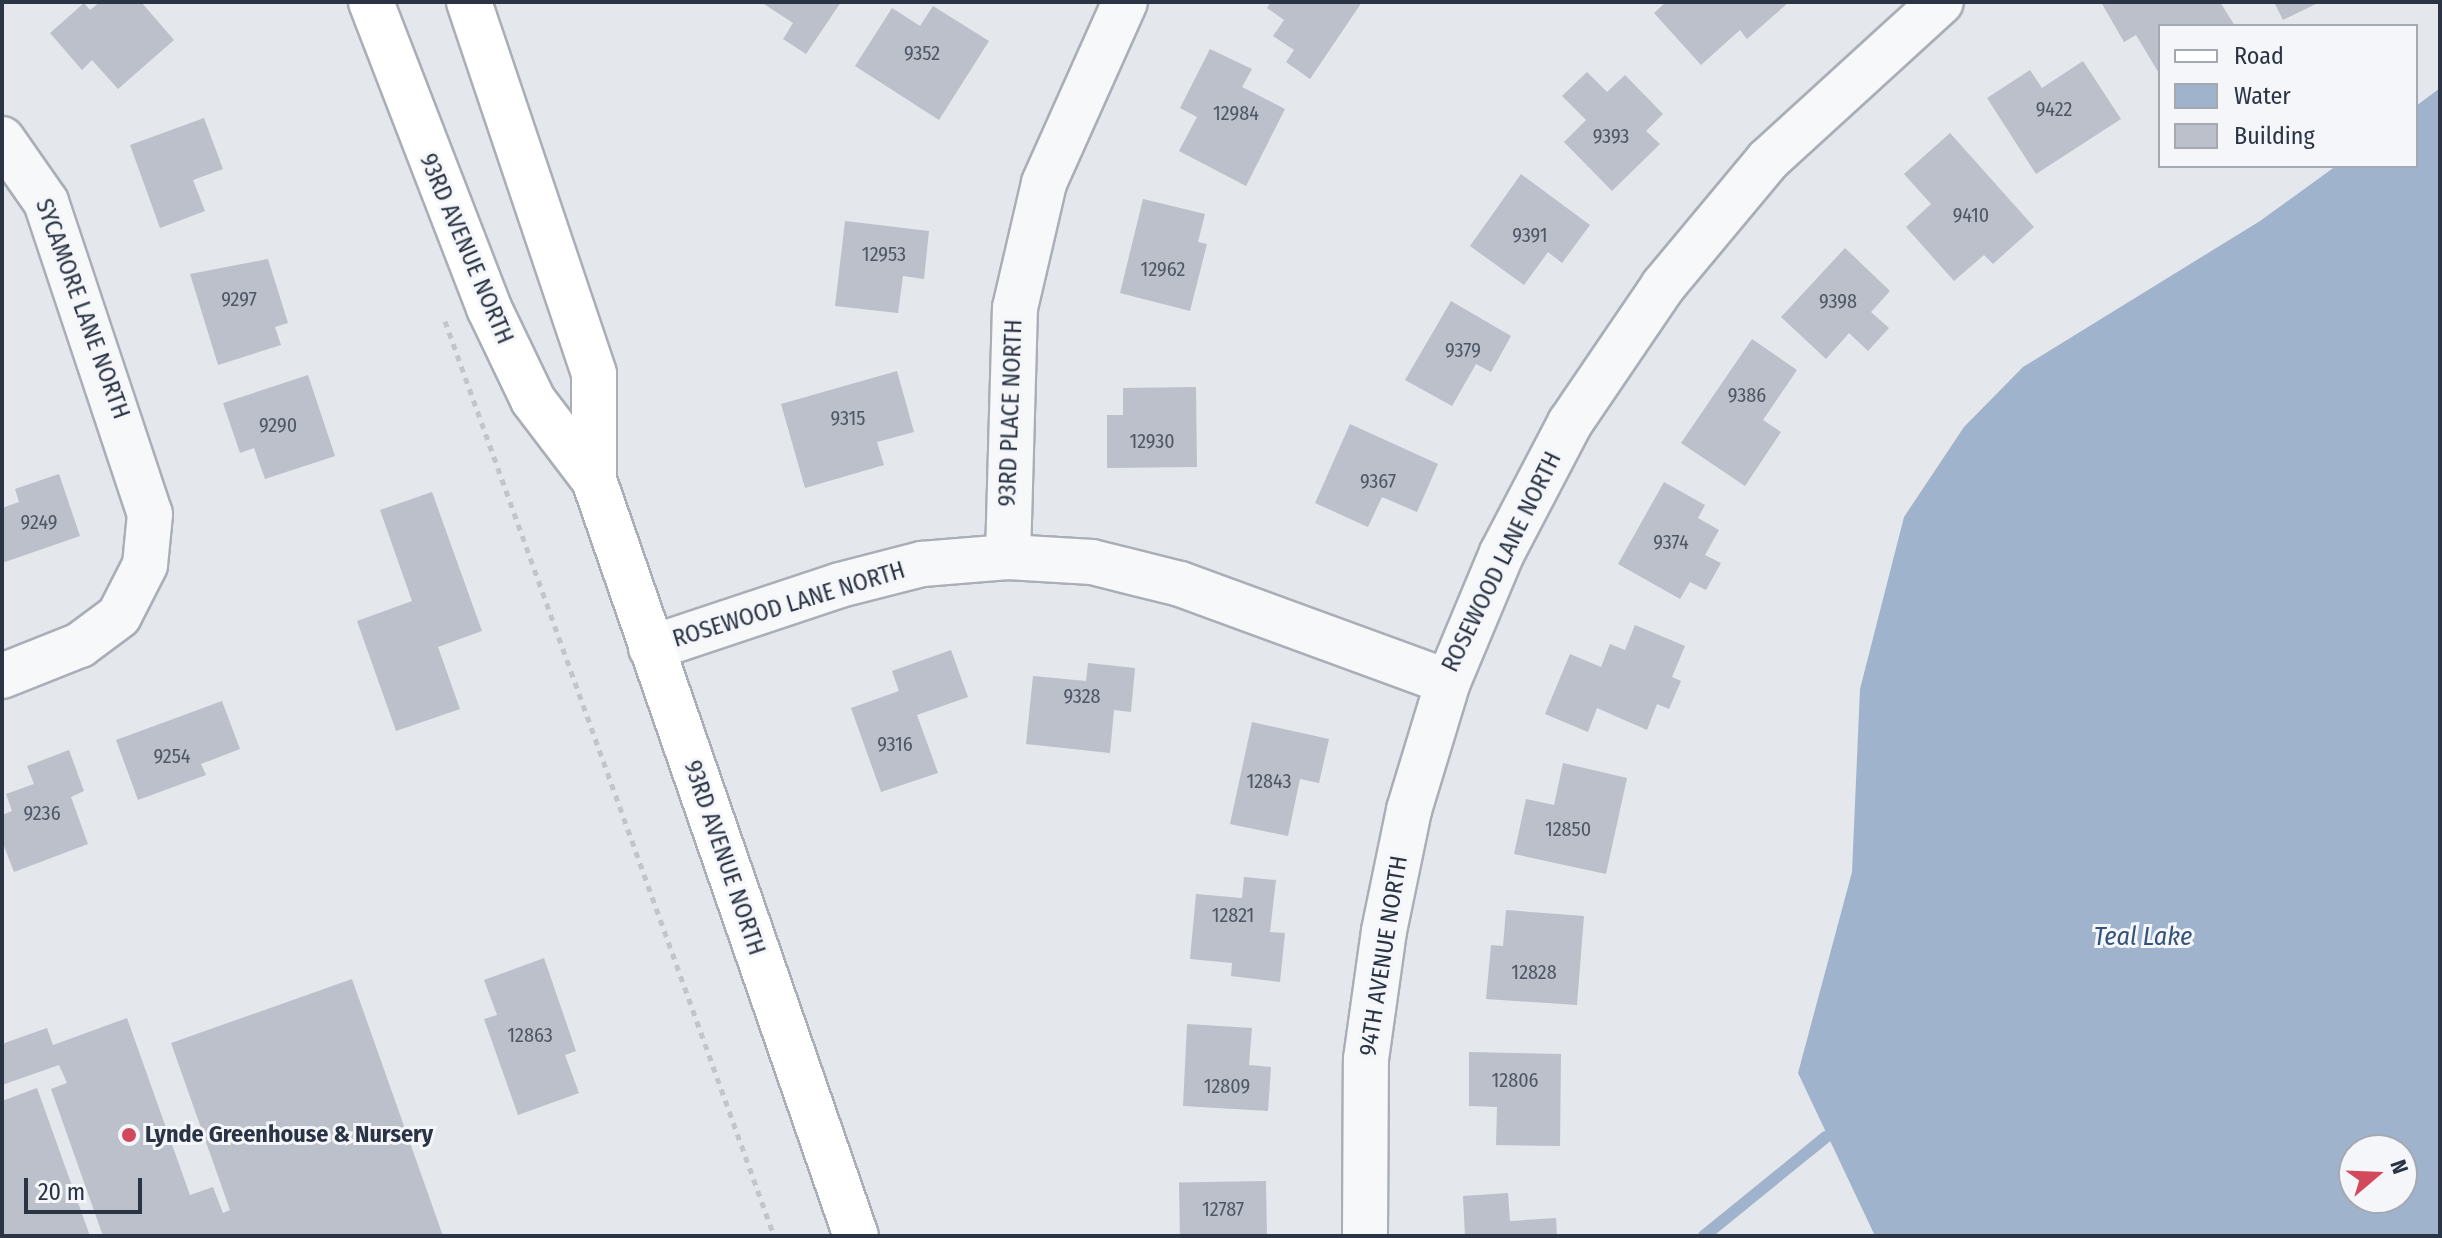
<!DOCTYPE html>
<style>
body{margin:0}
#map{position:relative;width:2442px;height:1238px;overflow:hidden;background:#e4e7ec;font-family:"Fira Sans Condensed",sans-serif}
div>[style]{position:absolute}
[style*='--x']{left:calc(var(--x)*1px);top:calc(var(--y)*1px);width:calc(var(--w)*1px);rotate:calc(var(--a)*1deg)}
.water>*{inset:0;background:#9fb4cc}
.stream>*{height:12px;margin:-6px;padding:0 6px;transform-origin:6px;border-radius:6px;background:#9fb4cc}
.building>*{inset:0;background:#bbc0ca;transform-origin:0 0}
.path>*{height:5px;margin-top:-2.5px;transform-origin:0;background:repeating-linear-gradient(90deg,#c2c5cb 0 6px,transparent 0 12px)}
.roads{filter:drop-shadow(2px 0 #a9aeb7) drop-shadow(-2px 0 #a9aeb7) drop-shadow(0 2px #a9aeb7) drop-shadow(0 -2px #a9aeb7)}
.street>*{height:44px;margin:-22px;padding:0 22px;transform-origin:22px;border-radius:22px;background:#f7f8fa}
.secondary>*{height:44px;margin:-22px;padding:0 22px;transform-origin:22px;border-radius:22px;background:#fff}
.dots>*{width:22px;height:22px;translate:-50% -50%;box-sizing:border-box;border:4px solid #f4f6f9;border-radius:50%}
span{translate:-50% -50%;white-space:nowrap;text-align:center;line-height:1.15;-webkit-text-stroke:6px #f4f6f9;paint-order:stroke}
.number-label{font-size:20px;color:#4f5766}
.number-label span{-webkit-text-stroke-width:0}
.street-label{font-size:24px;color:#2b3445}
.poi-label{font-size:24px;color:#2b3445;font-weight:700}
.left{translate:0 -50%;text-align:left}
.water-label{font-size:26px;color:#34527a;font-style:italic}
.frame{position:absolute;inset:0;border:4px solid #2b3445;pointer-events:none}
.legend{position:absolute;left:2158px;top:24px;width:260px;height:144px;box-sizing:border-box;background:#f4f6f9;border:2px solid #a4a8b1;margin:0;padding:10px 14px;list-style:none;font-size:24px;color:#2b3445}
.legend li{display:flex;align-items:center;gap:16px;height:40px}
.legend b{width:40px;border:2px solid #a4a8b1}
.north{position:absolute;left:2338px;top:1134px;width:80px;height:80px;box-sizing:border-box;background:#f4f6f9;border:2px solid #a4a8b1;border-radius:50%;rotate:71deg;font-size:22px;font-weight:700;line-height:32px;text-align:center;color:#2b3445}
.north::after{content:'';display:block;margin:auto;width:28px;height:36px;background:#d1495b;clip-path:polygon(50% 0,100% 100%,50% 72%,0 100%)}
.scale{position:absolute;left:24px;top:1178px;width:118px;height:36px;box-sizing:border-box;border:4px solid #2b3445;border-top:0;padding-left:10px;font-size:24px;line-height:28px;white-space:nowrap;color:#2b3445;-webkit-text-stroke:6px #f4f6f9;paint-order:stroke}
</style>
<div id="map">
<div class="water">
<i style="clip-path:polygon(evenodd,2440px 88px,2440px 1236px,1875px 1236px,1798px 1073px,1852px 872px,1860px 689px,1904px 517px,1964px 427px,2023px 367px,2260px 221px,2336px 166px,2416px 166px,2416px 106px,2440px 88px,2354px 1150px,2402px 1150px,2402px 1198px,2354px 1198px,2354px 1150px)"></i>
</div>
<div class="stream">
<i style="--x:1704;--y:1236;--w:157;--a:-39.1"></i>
</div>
<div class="building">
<i style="clip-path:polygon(100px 2px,141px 2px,174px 40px,118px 89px,92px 60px,82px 70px,50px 33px,84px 3px,90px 10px)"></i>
<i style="clip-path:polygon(761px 2px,841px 2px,806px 54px,783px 39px,793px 23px)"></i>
<i style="clip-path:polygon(1271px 2px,1362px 2px,1310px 79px,1286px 62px,1294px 50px,1273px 36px,1284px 20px,1267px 8px)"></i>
<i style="clip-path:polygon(1666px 2px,1789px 2px,1747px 39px,1740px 30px,1701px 65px,1654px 13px)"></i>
<i style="clip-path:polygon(2101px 2px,2220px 2px,2235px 26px,2160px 26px,2160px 75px,2136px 35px,2124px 42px)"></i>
<i style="clip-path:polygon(2274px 2px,2320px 2px,2283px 20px)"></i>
<i style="clip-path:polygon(933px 6px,989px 41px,939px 120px,855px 66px,892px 8px,920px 26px)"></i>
<i style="clip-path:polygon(1210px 49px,1252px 69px,1242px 87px,1285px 109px,1246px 186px,1179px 151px,1197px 117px,1180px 108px)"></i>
<i style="clip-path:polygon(2083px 61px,2121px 119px,2036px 174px,1987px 98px,2030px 70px,2042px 88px)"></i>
<i style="clip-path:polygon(1587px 72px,1607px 92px,1625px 75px,1663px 114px,1646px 131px,1660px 144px,1612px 191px,1564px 142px,1586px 120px,1562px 96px)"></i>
<i style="clip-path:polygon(204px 118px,223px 169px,193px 180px,205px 211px,160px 228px,130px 145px)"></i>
<i style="clip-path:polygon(1950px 133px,2034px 227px,1993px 264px,1984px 255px,1954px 281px,1906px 227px,1931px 204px,1904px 174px)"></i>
<i style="clip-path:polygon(1521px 174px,1590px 225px,1562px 263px,1548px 252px,1524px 285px,1470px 246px)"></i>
<i style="clip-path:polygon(1143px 199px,1205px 214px,1198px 242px,1207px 244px,1190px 311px,1120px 293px)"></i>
<i style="clip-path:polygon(845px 221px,929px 231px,924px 279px,903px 276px,898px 313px,835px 306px)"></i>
<i style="clip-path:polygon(1845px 248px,1890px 291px,1871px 312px,1889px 328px,1868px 351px,1849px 333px,1826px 359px,1781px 317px)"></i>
<i style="clip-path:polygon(268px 259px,288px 323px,275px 327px,281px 345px,218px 365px,190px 274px)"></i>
<i style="clip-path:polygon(1451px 301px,1511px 336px,1491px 372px,1476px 364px,1452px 406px,1405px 380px)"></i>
<i style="clip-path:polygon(1752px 339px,1797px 370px,1763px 420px,1781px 432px,1745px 486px,1681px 443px)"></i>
<i style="clip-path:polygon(897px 371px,914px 432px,877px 442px,884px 465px,805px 488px,781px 404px)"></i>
<i style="clip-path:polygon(308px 375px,335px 456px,265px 479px,254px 448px,240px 453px,223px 403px)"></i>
<i style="clip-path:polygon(1196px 387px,1197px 467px,1107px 468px,1107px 415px,1123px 415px,1123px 388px)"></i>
<i style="clip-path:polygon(1350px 424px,1438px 464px,1417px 512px,1382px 497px,1368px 527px,1315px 503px)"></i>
<i style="clip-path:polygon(59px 474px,80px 536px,2px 563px,2px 508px,19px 502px,15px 489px)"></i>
<i style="clip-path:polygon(1664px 482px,1705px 505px,1698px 518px,1719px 530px,1705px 555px,1721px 563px,1706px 590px,1690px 582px,1680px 599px,1618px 564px)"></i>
<i style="clip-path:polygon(432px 492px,482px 631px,438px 647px,460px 709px,396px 731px,357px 621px,412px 601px,380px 510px)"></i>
<i style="clip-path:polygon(1635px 625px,1685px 646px,1672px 677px,1681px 681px,1669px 709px,1657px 704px,1647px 730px,1597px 708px,1588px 732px,1545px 714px,1570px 654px,1601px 667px,1610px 644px,1625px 650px)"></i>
<i style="clip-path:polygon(951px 650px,968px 697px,917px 715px,938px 773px,881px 792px,851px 708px,899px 691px,892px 671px)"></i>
<i style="clip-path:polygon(1088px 663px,1135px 668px,1131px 712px,1114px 710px,1110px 753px,1026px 744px,1033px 676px,1086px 681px)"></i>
<i style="clip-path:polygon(222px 701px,240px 749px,201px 764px,206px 775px,138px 800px,116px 740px)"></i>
<i style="clip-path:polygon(1252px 722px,1329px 739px,1319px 783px,1300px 779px,1288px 836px,1230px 824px)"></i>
<i style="clip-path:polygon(69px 750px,84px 791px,71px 797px,88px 844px,14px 872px,2px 841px,2px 815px,12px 811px,6px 794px,34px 784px,27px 766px)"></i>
<i style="clip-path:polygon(1563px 763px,1627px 778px,1606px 874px,1514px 854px,1526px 799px,1554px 805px)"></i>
<i style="clip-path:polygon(1244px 877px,1276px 880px,1270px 932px,1285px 933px,1280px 982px,1231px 976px,1232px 963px,1190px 959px,1196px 894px,1242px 898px)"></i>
<i style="clip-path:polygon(1506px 910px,1584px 916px,1577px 1005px,1486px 999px,1491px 945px,1503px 946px)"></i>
<i style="clip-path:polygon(544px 958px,576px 1051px,565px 1055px,579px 1093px,518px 1115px,484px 1019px,497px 1015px,484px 980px)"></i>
<i style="clip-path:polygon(352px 979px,443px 1236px,103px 1236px,51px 1089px,67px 1083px,59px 1065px,2px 1085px,2px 1044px,47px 1028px,53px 1045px,127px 1018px,190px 1195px,213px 1187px,223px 1213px,230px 1210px,171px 1043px)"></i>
<i style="clip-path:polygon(1187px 1024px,1252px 1028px,1249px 1065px,1271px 1067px,1268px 1111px,1183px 1106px)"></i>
<i style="clip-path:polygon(1469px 1052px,1561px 1054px,1560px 1146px,1496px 1145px,1497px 1107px,1469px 1106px)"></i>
<i style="clip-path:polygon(37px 1088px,90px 1236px,2px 1236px,2px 1101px)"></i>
<i style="left:1266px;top:1181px;width:55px;height:87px;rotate:89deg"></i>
<i style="clip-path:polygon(1508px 1193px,1510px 1221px,1556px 1218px,1557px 1236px,1465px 1236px,1463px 1196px)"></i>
</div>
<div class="path">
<i style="--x:445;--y:321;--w:972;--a:70.22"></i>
</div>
<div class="roads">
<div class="street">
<i style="--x:2;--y:139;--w:77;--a:55.1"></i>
<i style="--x:46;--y:202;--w:329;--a:71.6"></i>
<i style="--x:150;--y:514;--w:51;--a:95.6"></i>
<i style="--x:145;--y:565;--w:57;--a:117"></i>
<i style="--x:119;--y:616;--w:49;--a:143.4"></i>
<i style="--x:80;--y:645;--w:84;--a:158.3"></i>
<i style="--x:1008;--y:557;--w:249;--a:-88.4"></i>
<i style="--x:1015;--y:308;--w:128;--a:-76.9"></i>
<i style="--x:1044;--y:183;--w:198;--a:-65.9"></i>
<i style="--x:651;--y:648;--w:199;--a:-18.4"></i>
<i style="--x:840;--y:585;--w:85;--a:-14.4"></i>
<i style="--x:922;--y:564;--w:86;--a:-4.7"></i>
<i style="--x:1008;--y:557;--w:84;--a:3.4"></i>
<i style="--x:1092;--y:562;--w:91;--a:14"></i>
<i style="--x:1180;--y:584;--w:285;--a:20.1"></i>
<i style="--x:1365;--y:1236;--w:177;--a:-89.7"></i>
<i style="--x:1366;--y:1059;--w:129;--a:-82"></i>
<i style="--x:1384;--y:931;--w:124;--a:-78.3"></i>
<i style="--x:1409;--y:810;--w:134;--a:-73.1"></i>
<i style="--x:1448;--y:682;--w:140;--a:-67.3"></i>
<i style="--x:1502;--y:553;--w:147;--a:-62.4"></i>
<i style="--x:1570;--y:423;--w:166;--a:-55.8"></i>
<i style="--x:1663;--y:286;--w:164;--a:-50.2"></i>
<i style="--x:1768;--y:160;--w:234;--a:-42.4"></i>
</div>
<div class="secondary">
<i style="--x:371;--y:2;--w:328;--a:68.9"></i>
<i style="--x:489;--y:308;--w:102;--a:64.4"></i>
<i style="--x:533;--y:400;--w:101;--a:52.7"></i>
<i style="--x:594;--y:480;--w:800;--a:70.89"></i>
<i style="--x:469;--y:2;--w:392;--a:71.4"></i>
<i style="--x:594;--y:374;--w:106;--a:90"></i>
</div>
</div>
<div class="dots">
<i style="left:129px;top:1135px;background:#d1495b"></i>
</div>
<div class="number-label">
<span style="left:922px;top:53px">9352</span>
<span style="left:2054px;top:109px">9422</span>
<span style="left:1236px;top:113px">12984</span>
<span style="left:1611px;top:136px">9393</span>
<span style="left:1971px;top:215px">9410</span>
<span style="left:1530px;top:235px">9391</span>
<span style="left:884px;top:254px">12953</span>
<span style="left:1163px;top:269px">12962</span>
<span style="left:239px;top:299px">9297</span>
<span style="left:1838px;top:301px">9398</span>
<span style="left:1463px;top:350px">9379</span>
<span style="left:1747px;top:395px">9386</span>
<span style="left:848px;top:418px">9315</span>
<span style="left:278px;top:425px">9290</span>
<span style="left:1152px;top:441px">12930</span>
<span style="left:1378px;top:481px">9367</span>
<span style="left:39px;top:522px">9249</span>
<span style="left:1671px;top:542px">9374</span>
<span style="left:1082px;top:696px">9328</span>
<span style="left:895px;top:744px">9316</span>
<span style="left:172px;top:756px">9254</span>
<span style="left:1269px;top:781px">12843</span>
<span style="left:42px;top:813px">9236</span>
<span style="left:1568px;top:829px">12850</span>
<span style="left:1233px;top:915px">12821</span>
<span style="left:1534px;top:972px">12828</span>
<span style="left:530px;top:1035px">12863</span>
<span style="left:1515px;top:1080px">12806</span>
<span style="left:1227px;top:1086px">12809</span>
<span style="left:1223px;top:1209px">12787</span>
</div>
<div class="street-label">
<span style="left:466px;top:249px;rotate:67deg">93RD AVENUE NORTH</span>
<span style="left:82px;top:309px;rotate:70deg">SYCAMORE LANE NORTH</span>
<span style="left:1011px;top:413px;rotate:-88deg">93RD PLACE NORTH</span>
<span style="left:1502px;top:562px;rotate:-64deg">ROSEWOOD LANE NORTH</span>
<span style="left:789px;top:605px;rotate:-17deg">ROSEWOOD LANE NORTH</span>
<span style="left:724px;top:858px;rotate:71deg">93RD AVENUE NORTH</span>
<span style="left:1384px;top:956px;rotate:-81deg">94TH AVENUE NORTH</span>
</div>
<div class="poi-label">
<span class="left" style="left:145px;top:1135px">Lynde Greenhouse &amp; Nursery</span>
</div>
<div class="water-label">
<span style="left:2143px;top:937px">Teal Lake</span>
</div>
<div class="frame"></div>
<ul class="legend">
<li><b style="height:10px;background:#fff"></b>Road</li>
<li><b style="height:22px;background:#9fb4cc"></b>Water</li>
<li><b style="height:22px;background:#bbc0ca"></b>Building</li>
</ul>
<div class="north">N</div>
<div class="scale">20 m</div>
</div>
